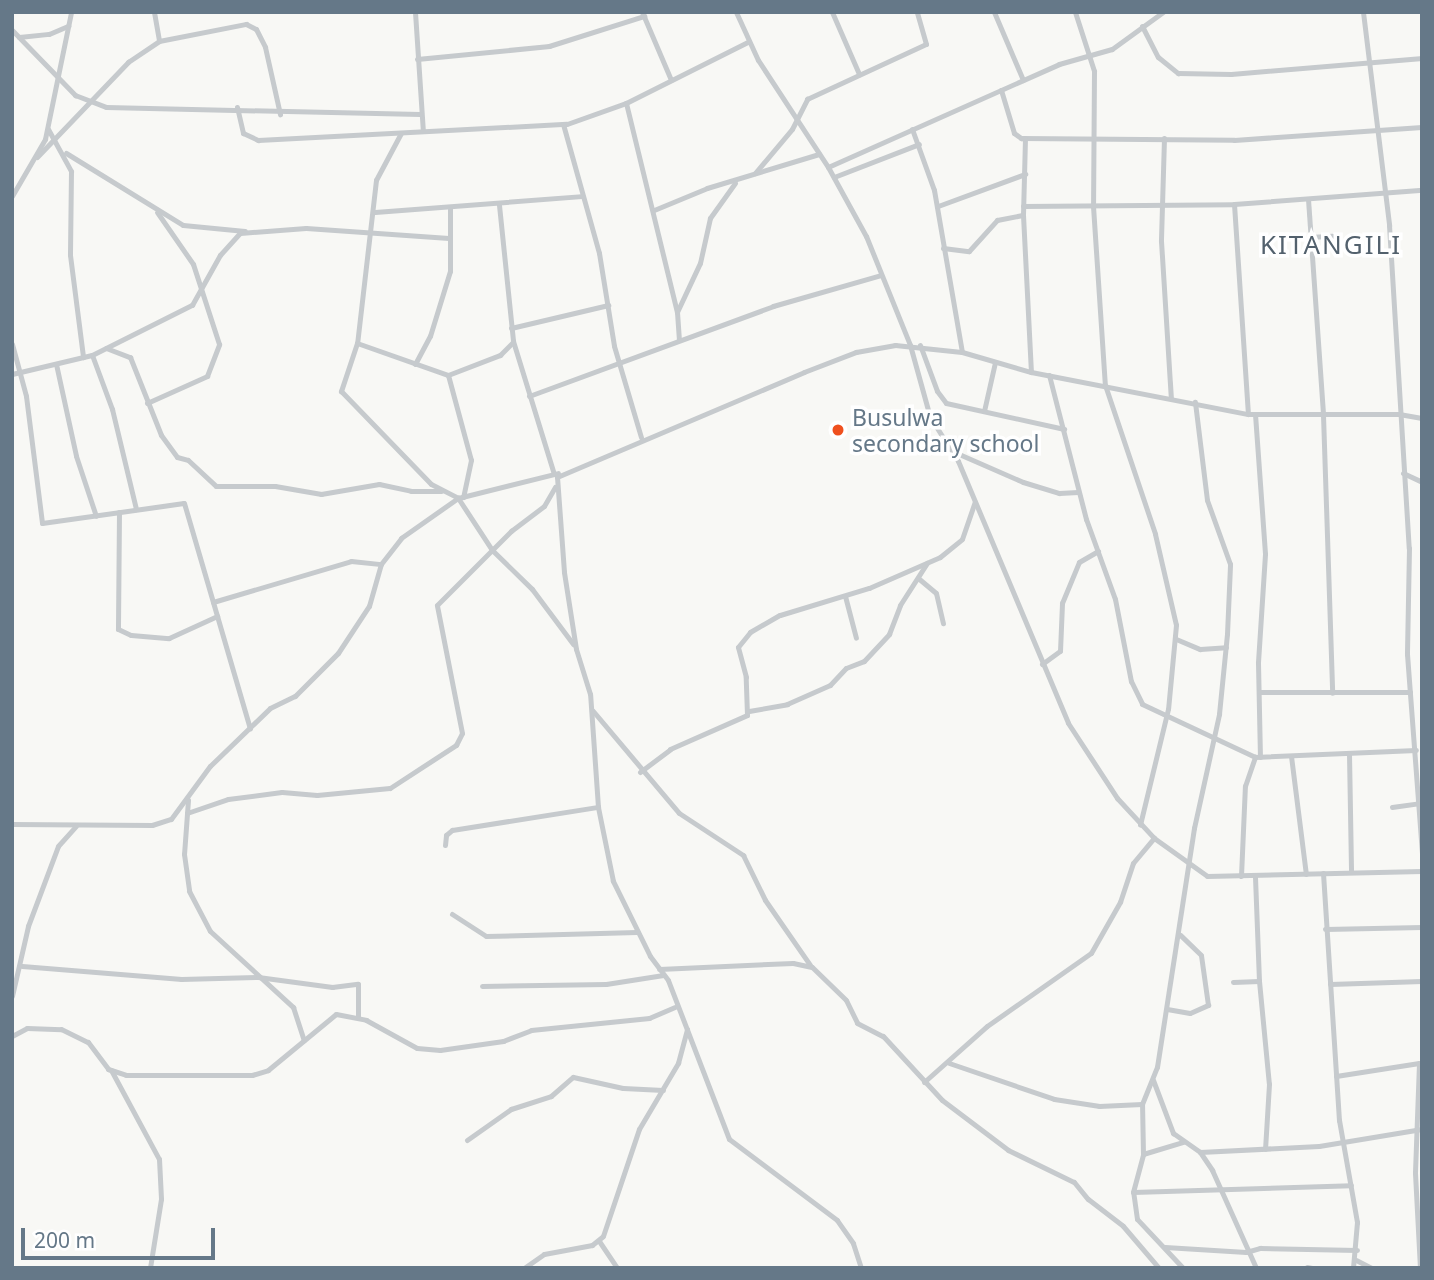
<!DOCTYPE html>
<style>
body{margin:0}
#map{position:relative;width:1434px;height:1280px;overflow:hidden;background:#f8f8f5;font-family:"Noto Sans",sans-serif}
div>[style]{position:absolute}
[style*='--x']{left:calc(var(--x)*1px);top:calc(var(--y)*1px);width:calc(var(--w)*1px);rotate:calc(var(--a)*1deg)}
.minor>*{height:5px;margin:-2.5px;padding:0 2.5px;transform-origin:2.5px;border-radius:2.5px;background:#c6cacd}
.dots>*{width:19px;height:19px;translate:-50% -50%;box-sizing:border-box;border:4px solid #fff;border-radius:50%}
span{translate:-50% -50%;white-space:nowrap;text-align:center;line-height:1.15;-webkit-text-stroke:7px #fff;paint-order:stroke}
.poi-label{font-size:23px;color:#657888}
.left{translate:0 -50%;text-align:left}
.quarter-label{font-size:26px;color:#53616d;letter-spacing:2px}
.frame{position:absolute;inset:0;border:14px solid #657888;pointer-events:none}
.scale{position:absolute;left:21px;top:1228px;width:194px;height:32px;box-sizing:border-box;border:4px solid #657888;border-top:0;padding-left:9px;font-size:21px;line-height:24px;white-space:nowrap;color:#657888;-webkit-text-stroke:5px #fff;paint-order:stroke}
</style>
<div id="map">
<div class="minor">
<i style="--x:154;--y:12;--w:29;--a:80"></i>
<i style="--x:415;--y:12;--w:119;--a:86.2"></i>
<i style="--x:642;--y:12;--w:74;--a:66.9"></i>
<i style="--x:736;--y:12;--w:53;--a:65.4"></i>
<i style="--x:758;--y:60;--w:128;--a:56.8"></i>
<i style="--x:828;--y:167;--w:79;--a:61.2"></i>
<i style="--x:866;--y:236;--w:118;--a:68"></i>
<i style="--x:910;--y:345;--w:75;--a:74.5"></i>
<i style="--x:930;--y:417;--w:52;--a:57.5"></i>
<i style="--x:958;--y:461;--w:284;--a:67.2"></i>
<i style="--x:1068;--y:723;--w:90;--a:56.8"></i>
<i style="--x:1117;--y:798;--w:54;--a:47.2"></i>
<i style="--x:1154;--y:838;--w:65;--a:35.6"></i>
<i style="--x:1207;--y:876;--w:215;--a:-1.3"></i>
<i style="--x:832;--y:12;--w:68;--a:66.5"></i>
<i style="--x:994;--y:12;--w:74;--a:66.9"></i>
<i style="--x:1075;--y:12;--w:62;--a:72.1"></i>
<i style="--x:1094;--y:71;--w:135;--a:90.4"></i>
<i style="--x:1093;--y:206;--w:179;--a:86.2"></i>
<i style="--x:1105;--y:385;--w:157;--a:71.4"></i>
<i style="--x:1155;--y:534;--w:93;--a:77"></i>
<i style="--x:1176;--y:625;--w:84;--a:95.4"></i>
<i style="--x:1168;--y:709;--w:119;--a:103.6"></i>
<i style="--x:1363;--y:12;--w:215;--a:83"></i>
<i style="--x:1389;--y:225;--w:324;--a:86.5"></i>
<i style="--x:1409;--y:548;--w:106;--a:91.1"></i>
<i style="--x:1407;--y:654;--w:201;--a:85.7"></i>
<i style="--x:1142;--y:26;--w:35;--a:63"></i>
<i style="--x:1158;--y:57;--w:26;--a:39"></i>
<i style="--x:1178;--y:73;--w:53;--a:1.1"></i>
<i style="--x:1231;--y:74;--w:192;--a:-4.8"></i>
<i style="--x:12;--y:30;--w:91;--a:45.9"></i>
<i style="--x:75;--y:95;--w:33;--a:21"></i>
<i style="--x:106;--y:107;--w:314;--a:1.3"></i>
<i style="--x:19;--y:37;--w:30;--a:-6"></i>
<i style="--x:49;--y:34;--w:21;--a:-23"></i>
<i style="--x:417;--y:59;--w:133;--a:-5.6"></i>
<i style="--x:549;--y:46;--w:100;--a:-17.5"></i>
<i style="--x:1001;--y:90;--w:45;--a:73.2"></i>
<i style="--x:1014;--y:133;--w:9;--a:36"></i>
<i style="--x:1021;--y:138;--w:213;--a:0.5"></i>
<i style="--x:1234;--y:140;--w:188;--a:-4"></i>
<i style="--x:626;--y:103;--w:215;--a:76.3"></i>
<i style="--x:677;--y:312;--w:28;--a:86"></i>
<i style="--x:237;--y:107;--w:27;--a:77"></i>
<i style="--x:243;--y:133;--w:17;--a:25"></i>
<i style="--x:258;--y:140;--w:309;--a:-3"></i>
<i style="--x:567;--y:124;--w:63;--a:-19.6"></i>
<i style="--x:626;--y:103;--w:136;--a:-26.6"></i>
<i style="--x:563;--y:124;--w:134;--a:74.4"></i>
<i style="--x:599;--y:253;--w:94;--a:80.8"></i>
<i style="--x:614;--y:346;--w:95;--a:73.5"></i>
<i style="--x:48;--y:129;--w:48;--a:61.3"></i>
<i style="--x:71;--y:171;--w:84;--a:90.7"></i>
<i style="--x:70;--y:255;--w:103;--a:82.7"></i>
<i style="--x:912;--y:129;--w:65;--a:70.2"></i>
<i style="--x:934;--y:190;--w:164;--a:80.2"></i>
<i style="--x:401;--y:133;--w:53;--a:118"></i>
<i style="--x:376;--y:180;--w:164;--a:96.6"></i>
<i style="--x:357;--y:343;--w:51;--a:108.4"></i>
<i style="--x:341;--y:391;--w:129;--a:45.9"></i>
<i style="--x:431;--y:484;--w:30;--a:27"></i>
<i style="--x:458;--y:498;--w:62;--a:56.8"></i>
<i style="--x:492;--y:550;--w:56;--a:44.3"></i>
<i style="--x:532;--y:589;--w:69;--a:53.3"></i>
<i style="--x:1025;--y:138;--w:77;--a:91.5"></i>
<i style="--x:1023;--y:215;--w:157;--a:87.1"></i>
<i style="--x:1164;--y:138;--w:103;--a:91.7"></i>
<i style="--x:1161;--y:241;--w:157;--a:86.4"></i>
<i style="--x:66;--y:153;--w:137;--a:31.6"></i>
<i style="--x:183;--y:225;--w:62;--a:5.5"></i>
<i style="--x:37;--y:157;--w:132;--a:-46.2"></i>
<i style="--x:128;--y:62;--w:37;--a:-34"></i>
<i style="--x:159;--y:41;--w:89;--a:-11.1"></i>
<i style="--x:246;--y:24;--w:11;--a:27"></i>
<i style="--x:256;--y:29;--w:20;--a:63"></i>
<i style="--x:265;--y:47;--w:69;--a:77.4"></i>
<i style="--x:828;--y:167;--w:253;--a:-24"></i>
<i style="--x:1059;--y:64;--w:55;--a:-15.8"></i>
<i style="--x:1112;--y:49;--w:63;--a:-36"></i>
<i style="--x:755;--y:173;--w:57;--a:-49.9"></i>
<i style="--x:792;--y:129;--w:34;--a:-63"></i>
<i style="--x:807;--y:99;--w:131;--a:-24.8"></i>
<i style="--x:926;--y:44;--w:33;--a:-106"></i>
<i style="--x:834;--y:177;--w:91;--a:-21.2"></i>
<i style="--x:12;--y:196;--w:66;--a:-59.9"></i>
<i style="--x:45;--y:139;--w:130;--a:-78.4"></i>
<i style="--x:1308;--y:199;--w:217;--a:86"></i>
<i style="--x:1323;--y:415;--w:278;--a:88.1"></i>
<i style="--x:1234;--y:204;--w:210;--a:86.2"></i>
<i style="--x:499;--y:205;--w:137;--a:84.1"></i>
<i style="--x:513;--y:341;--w:139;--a:72.9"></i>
<i style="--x:938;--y:206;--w:93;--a:-20.2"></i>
<i style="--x:1023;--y:206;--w:211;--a:-0.5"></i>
<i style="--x:1234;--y:204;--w:189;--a:-4.3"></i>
<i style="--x:654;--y:210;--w:57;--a:-22.5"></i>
<i style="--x:707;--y:188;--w:117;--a:-16.9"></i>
<i style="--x:375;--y:212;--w:207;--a:-4.4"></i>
<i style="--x:1310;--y:237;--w:22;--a:-3"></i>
<i style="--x:943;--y:248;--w:26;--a:7"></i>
<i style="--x:969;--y:251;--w:42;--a:-47.9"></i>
<i style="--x:997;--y:220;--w:26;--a:-11"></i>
<i style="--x:677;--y:312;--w:54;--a:-64.9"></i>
<i style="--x:700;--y:263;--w:46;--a:-77.5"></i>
<i style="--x:710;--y:218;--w:43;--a:-54.5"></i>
<i style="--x:511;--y:328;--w:100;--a:-13.3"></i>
<i style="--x:357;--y:343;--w:96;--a:19.4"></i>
<i style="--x:448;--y:375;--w:56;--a:-21"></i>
<i style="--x:500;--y:355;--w:18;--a:-45"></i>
<i style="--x:12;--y:344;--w:54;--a:74.9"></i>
<i style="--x:26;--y:396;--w:128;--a:82.8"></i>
<i style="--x:42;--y:523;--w:143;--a:-8"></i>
<i style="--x:184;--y:503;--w:235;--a:73.7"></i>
<i style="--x:920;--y:345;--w:49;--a:69.7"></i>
<i style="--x:937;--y:391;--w:15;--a:53"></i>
<i style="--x:946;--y:403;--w:121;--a:12.4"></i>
<i style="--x:106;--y:348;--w:26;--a:21"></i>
<i style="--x:130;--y:357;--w:84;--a:68.3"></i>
<i style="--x:161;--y:435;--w:27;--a:54"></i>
<i style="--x:177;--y:457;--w:11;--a:15"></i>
<i style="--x:188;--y:460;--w:38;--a:43"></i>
<i style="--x:216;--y:486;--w:59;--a:0"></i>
<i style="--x:275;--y:486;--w:47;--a:9.9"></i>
<i style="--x:321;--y:494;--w:59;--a:-9.8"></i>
<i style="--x:379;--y:484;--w:33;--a:12"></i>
<i style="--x:411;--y:491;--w:30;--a:0"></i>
<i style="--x:92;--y:355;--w:58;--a:69.7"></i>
<i style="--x:112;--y:409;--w:103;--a:76.5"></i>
<i style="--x:56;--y:364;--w:94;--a:77.7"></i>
<i style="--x:76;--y:456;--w:63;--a:71.6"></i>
<i style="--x:415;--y:364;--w:32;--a:-62"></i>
<i style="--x:430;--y:336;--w:68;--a:-72.9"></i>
<i style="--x:450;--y:271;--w:62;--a:-90"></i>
<i style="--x:12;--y:374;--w:82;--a:-13.4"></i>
<i style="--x:92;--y:355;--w:112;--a:-26.6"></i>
<i style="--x:192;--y:305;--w:57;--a:-60.8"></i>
<i style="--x:220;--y:255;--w:30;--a:-48"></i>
<i style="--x:240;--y:233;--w:66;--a:-4.3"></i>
<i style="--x:306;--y:228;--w:143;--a:4"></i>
<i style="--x:448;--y:375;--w:88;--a:74.9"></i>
<i style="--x:471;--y:460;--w:38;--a:102"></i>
<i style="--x:1049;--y:375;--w:149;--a:75.6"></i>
<i style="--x:1086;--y:519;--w:85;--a:70.1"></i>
<i style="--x:1115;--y:599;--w:84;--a:79"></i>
<i style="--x:1131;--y:681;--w:25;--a:64"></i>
<i style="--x:1142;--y:704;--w:125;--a:25.1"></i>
<i style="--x:1255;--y:757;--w:161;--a:-2.5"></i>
<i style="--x:529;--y:396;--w:260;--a:-20.2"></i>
<i style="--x:773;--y:306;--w:112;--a:-16"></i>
<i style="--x:147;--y:403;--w:66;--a:-24.2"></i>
<i style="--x:207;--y:376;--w:34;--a:-69"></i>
<i style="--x:219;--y:344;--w:84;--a:-108"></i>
<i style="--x:193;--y:264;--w:63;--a:-124.7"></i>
<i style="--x:984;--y:411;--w:50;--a:-77.3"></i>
<i style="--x:1255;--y:414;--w:140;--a:85.9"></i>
<i style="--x:1265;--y:554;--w:109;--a:93.7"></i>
<i style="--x:1258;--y:663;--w:94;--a:88.8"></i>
<i style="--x:952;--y:451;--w:77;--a:23.6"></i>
<i style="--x:1023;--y:482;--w:38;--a:17"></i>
<i style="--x:1059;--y:493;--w:19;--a:-3"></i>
<i style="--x:1403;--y:473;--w:21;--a:25"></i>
<i style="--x:119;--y:512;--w:117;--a:90.5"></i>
<i style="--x:118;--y:629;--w:14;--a:25"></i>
<i style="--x:131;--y:635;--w:38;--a:5"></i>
<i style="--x:169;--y:638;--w:53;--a:-24.6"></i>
<i style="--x:918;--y:578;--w:23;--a:40"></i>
<i style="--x:936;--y:593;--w:31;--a:77"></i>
<i style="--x:845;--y:596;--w:43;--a:75.3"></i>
<i style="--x:213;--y:602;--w:144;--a:-16.5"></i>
<i style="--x:351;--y:561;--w:30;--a:6"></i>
<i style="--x:1176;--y:639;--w:26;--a:23"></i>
<i style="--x:1200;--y:649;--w:26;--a:-4"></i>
<i style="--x:1042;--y:664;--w:22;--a:-36"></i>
<i style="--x:1060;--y:651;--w:48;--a:-87.6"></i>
<i style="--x:1062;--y:603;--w:44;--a:-67.5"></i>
<i style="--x:1079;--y:562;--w:22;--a:-30"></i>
<i style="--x:1259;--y:692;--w:151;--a:0"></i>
<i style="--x:593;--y:711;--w:133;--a:49.9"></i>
<i style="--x:679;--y:813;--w:77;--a:33.3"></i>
<i style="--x:743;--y:855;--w:50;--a:63.9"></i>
<i style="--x:765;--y:900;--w:79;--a:55.3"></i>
<i style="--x:749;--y:711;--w:39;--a:-10"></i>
<i style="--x:787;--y:704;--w:47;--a:-23.8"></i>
<i style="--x:830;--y:685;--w:23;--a:-47"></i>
<i style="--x:846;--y:668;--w:19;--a:-21"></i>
<i style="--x:864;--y:661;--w:37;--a:-47"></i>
<i style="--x:889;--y:634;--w:31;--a:-69"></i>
<i style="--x:900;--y:605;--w:50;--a:-57.3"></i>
<i style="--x:1349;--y:754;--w:117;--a:89"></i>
<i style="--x:1291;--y:756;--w:119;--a:82.8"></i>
<i style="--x:640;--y:772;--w:38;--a:-37"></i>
<i style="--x:670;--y:749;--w:84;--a:-23.8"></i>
<i style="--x:747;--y:715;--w:38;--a:-92"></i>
<i style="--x:746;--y:677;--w:31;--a:-105"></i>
<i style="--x:738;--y:647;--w:19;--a:-51"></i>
<i style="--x:750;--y:632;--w:34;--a:-30"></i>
<i style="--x:780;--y:615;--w:93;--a:-16.9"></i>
<i style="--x:869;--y:588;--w:77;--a:-23.6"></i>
<i style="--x:940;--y:557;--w:28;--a:-39"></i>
<i style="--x:962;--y:539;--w:39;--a:-71"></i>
<i style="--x:188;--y:800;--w:54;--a:94.2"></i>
<i style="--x:184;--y:854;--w:37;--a:82"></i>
<i style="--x:189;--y:891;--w:45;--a:62.3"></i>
<i style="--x:210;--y:931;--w:113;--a:42.5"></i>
<i style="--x:293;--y:1007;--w:35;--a:72"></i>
<i style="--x:1392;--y:807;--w:28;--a:-8"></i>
<i style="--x:187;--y:813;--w:43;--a:-18.9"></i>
<i style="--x:228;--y:799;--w:54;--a:-7.4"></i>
<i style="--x:282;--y:792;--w:35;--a:5"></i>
<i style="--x:317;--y:795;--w:73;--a:-5.5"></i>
<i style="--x:390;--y:788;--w:79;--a:-33.1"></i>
<i style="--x:456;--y:745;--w:13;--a:-63"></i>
<i style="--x:462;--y:733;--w:130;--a:-101.1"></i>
<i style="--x:437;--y:605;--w:105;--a:-45"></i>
<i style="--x:511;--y:531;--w:41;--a:-37.1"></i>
<i style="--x:544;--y:506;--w:22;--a:-60"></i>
<i style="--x:12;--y:824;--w:140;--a:0.4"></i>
<i style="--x:152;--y:825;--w:20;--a:-18"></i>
<i style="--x:171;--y:819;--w:66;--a:-53.7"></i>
<i style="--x:210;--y:766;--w:83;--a:-44"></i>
<i style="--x:270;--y:708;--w:28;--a:-26"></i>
<i style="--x:295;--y:696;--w:61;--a:-45"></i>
<i style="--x:338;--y:653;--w:56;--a:-56.6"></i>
<i style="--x:369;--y:606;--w:44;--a:-74.1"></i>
<i style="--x:381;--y:564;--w:33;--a:-52"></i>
<i style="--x:401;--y:538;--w:70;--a:-35.1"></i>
<i style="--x:458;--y:498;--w:103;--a:-14"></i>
<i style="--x:445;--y:845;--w:10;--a:-84"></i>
<i style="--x:446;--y:835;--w:8;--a:-40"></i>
<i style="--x:452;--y:830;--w:148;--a:-9"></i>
<i style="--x:1323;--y:873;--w:248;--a:86.3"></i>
<i style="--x:1339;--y:1120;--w:104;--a:80"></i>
<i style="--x:1357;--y:1222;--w:46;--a:95"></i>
<i style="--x:1241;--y:876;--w:90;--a:-87.5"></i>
<i style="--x:1245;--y:786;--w:31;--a:-71"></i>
<i style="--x:1255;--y:877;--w:104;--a:87.8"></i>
<i style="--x:1259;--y:981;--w:103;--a:84.5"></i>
<i style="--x:1269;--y:1084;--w:65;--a:93.5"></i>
<i style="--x:452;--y:914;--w:40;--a:32.9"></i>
<i style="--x:486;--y:936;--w:151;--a:-1.5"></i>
<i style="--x:1325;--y:929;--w:97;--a:-1.2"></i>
<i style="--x:22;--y:966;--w:160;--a:4.7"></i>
<i style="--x:181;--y:979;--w:77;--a:-1.5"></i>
<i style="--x:258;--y:977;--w:75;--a:7.7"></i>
<i style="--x:332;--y:987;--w:26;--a:-7"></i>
<i style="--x:358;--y:984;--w:32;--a:90"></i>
<i style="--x:659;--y:969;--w:134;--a:-2.6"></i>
<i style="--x:793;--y:963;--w:19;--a:12"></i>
<i style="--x:812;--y:967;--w:47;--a:44.1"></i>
<i style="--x:846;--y:1000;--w:25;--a:64"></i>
<i style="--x:857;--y:1023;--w:29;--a:27"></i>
<i style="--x:883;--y:1036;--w:87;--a:47.3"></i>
<i style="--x:942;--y:1100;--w:83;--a:37.1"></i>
<i style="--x:1008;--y:1150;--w:73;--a:25.9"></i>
<i style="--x:1074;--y:1182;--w:22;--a:51"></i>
<i style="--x:1088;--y:1199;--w:44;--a:37.6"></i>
<i style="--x:1123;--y:1226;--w:55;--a:49.4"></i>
<i style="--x:1233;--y:982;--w:26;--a:-2"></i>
<i style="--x:1330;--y:984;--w:92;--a:-1.9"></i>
<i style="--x:482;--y:986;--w:124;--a:-0.9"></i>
<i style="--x:606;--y:984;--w:58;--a:-9"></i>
<i style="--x:12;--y:996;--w:72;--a:-77.1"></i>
<i style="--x:28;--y:926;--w:85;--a:-69.4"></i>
<i style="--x:58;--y:846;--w:27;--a:-48"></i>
<i style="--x:1167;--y:1009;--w:23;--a:10"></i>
<i style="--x:1190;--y:1013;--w:20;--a:-24"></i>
<i style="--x:1208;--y:1005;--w:50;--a:-98"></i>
<i style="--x:1201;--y:955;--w:29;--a:-136"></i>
<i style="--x:12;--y:1036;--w:17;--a:-28"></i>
<i style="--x:27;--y:1028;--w:34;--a:2"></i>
<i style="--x:61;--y:1029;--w:30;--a:26"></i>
<i style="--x:88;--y:1042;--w:34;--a:53"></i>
<i style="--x:108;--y:1069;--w:19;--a:18"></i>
<i style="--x:126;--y:1075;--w:126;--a:0"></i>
<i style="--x:252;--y:1075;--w:17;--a:-17"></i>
<i style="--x:268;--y:1070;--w:88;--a:-39.5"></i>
<i style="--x:336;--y:1014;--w:31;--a:11"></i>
<i style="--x:366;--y:1020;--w:58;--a:28.8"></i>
<i style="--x:417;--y:1048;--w:23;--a:5"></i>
<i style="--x:440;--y:1050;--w:64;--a:-8.1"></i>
<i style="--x:503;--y:1041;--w:30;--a:-21"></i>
<i style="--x:531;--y:1030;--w:119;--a:-5.8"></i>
<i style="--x:649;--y:1018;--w:28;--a:-23"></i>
<i style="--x:949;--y:1063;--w:111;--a:18.9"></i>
<i style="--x:1054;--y:1099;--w:46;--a:8.8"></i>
<i style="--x:1099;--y:1106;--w:43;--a:-2.7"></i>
<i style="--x:1419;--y:1063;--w:110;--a:92.1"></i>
<i style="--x:1415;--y:1173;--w:95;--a:87"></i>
<i style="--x:111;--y:1070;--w:101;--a:61.7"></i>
<i style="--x:159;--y:1159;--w:40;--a:87.1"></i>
<i style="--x:161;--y:1199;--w:70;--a:99.1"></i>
<i style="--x:1336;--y:1076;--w:84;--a:-8.9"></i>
<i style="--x:1153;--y:1080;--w:57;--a:69.3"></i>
<i style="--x:1173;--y:1133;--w:33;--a:35"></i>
<i style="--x:1200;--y:1152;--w:22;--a:56"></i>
<i style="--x:1212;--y:1170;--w:107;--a:65.8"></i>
<i style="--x:924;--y:1082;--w:84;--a:-41.6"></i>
<i style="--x:987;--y:1026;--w:127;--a:-35.1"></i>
<i style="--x:1091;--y:953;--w:59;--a:-60.4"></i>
<i style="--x:1120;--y:902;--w:41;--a:-71.6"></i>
<i style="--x:1133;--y:863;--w:33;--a:-50"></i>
<i style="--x:467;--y:1140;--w:54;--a:-35.2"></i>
<i style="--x:511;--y:1109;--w:42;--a:-18"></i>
<i style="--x:551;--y:1096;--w:29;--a:-41"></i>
<i style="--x:573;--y:1077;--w:51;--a:12.4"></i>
<i style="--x:623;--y:1088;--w:40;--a:2.9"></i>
<i style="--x:1200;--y:1152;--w:119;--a:-2.9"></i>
<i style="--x:1319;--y:1146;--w:104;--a:-9.4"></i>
<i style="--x:1143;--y:1154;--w:42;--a:-16.7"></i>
<i style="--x:1133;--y:1192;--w:218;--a:-1.8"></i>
<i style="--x:599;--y:1241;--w:32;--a:56"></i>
<i style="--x:1165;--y:1247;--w:81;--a:3.5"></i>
<i style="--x:1246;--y:1252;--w:15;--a:-16"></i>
<i style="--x:1260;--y:1248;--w:97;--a:1.2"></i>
<i style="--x:1356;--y:1260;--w:18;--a:27"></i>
<i style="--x:1307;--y:1267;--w:5;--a:11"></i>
<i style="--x:524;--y:1268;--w:24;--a:-35"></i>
<i style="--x:544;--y:1254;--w:49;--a:-10.6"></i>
<i style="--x:592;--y:1245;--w:14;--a:-39"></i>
<i style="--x:603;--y:1236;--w:113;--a:-71.4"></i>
<i style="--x:639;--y:1129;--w:77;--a:-59.4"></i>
<i style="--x:678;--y:1063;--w:35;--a:-75"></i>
<i style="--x:861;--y:1268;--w:26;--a:-108"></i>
<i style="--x:853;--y:1243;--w:28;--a:-125"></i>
<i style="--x:837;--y:1220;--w:135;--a:-143.1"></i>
<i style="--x:729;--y:1139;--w:170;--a:-111"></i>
<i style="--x:668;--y:980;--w:30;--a:-127"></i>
<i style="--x:650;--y:956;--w:84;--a:-116.3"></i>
<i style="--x:613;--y:881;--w:76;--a:-101.5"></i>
<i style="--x:598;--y:807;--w:113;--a:-94"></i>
<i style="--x:590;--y:694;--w:47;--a:-107.3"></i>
<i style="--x:576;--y:649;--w:78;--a:-98.9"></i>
<i style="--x:564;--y:572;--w:95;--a:-94.2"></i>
<i style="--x:557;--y:477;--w:268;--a:-23"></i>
<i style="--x:804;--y:372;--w:56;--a:-21"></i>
<i style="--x:856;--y:352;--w:40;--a:-10"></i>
<i style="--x:895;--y:345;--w:67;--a:6"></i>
<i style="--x:962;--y:352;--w:72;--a:16.2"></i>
<i style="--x:1031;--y:372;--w:221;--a:11"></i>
<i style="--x:1248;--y:414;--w:151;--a:0"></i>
<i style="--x:1399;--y:414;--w:23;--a:10"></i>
<i style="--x:1183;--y:1268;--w:67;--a:-133.2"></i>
<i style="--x:1137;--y:1219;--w:27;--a:-98"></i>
<i style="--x:1133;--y:1192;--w:39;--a:-75"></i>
<i style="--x:1143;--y:1154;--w:50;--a:-91.1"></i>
<i style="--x:1142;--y:1104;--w:40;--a:-68"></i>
<i style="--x:1157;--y:1067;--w:242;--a:-81.2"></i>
<i style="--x:1194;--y:828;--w:117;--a:-77.6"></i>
<i style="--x:1219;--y:714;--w:80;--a:-84.3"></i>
<i style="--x:1227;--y:634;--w:70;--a:-87.5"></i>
<i style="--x:1230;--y:564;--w:68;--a:-109.8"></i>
<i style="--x:1207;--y:500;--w:99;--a:-97"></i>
</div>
<div class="dots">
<i style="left:838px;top:430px;background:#ef501e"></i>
</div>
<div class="poi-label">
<span class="left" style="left:852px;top:430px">Busulwa<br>secondary school</span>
</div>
<div class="quarter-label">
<span style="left:1331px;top:245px">KITANGILI</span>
</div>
<div class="frame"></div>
<div class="scale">200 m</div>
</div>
